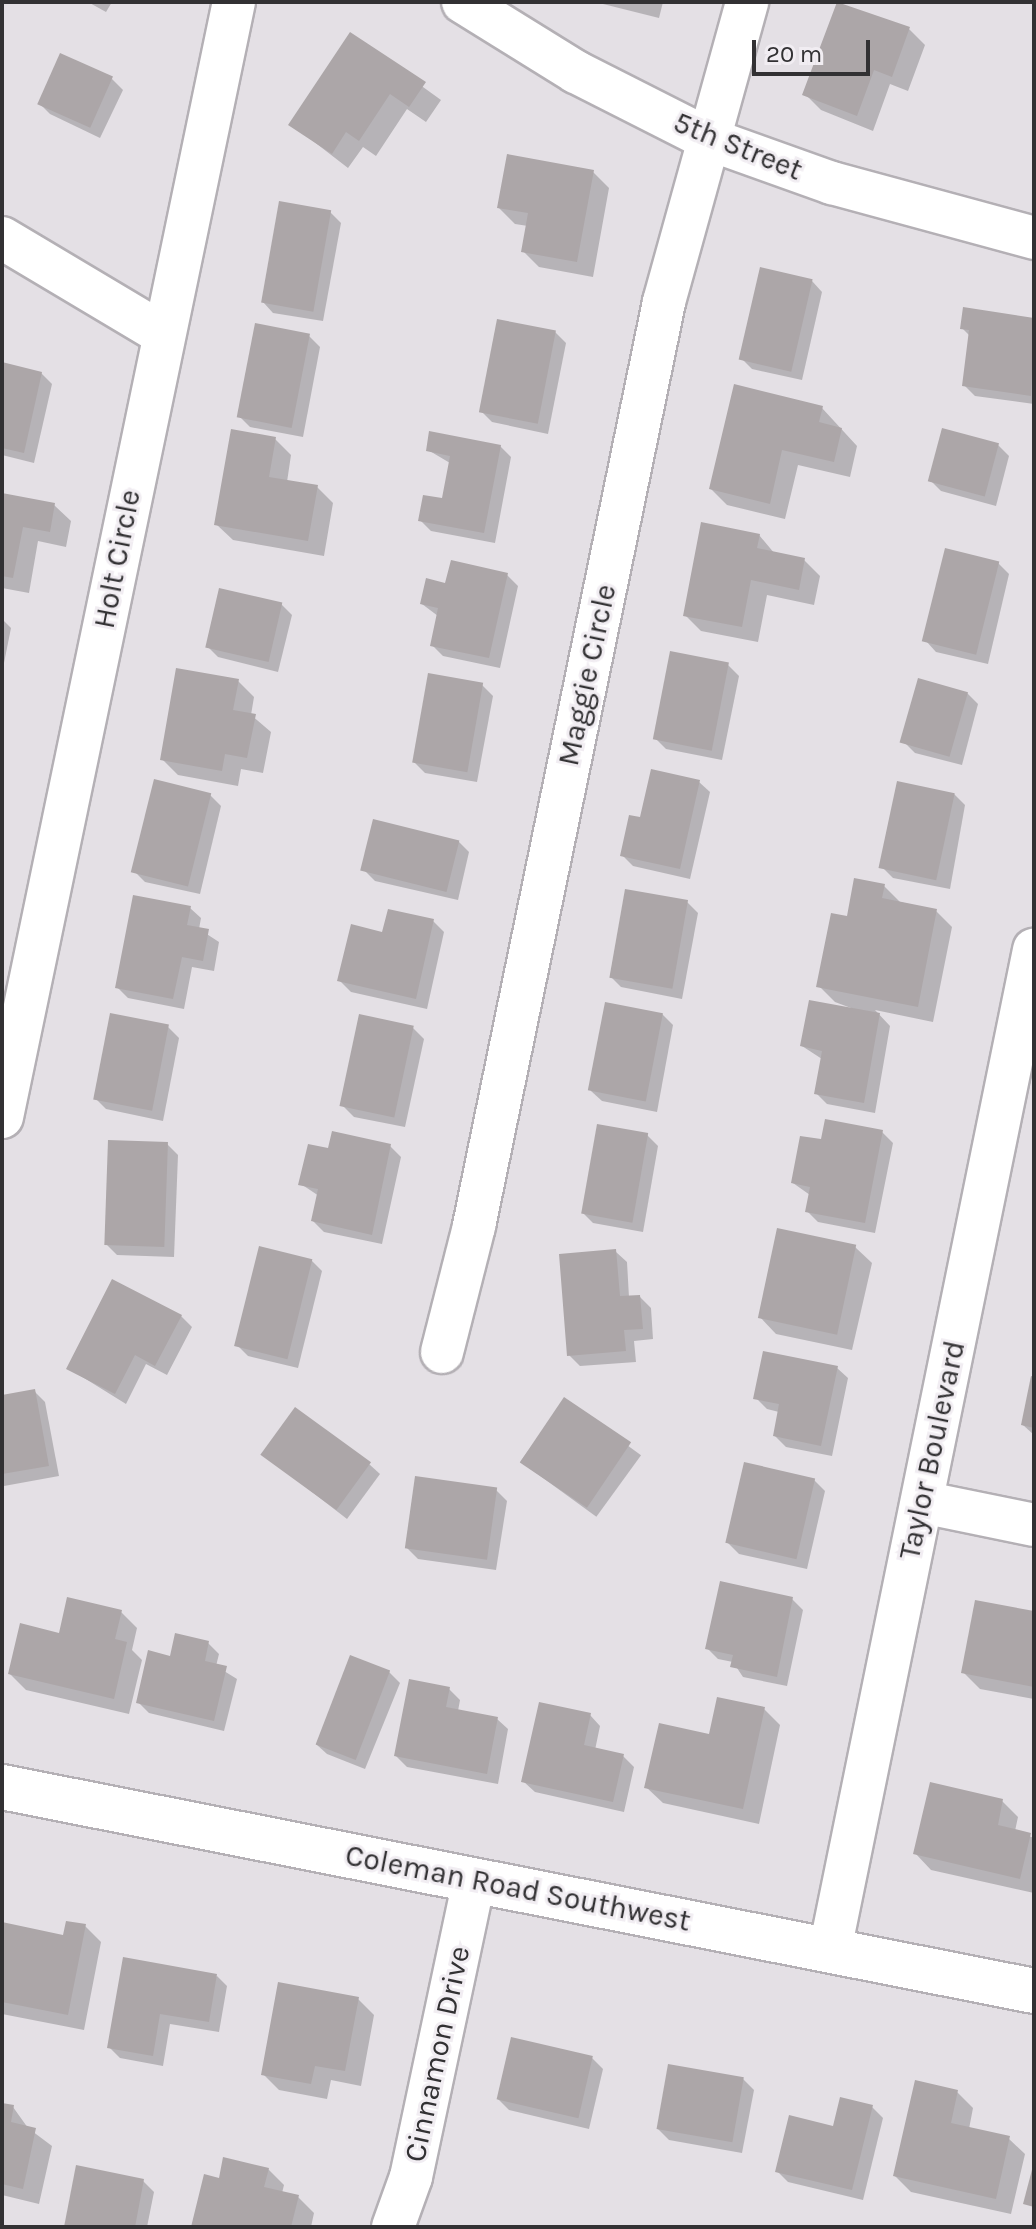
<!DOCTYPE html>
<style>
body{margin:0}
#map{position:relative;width:1036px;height:2229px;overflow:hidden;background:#e4e0e5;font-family:Karla,sans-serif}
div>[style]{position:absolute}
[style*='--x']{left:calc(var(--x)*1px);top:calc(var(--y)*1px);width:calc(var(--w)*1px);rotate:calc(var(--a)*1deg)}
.shadow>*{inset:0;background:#0003;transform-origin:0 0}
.building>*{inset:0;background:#aca6a8;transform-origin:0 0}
.roads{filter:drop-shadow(2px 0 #b4b0b5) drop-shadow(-2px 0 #b4b0b5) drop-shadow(0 2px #b4b0b5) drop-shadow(0 -2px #b4b0b5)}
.street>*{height:42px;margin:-21px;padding:0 21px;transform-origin:21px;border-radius:21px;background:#fff}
.secondary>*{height:44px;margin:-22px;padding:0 22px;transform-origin:22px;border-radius:22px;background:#fff}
span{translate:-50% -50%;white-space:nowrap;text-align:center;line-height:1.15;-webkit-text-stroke:6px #f1edf2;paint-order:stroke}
.street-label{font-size:30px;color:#323133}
.frame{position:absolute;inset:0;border:4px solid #323133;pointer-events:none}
.scale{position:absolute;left:752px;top:40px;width:118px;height:36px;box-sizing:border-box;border:4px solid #323133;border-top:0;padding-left:10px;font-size:24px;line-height:28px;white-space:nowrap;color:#323133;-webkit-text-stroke:6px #f1edf2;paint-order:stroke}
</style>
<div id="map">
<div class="shadow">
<i style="clip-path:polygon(88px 2px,112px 2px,106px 12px)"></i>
<i style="clip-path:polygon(595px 2px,663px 2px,659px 18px)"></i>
<i style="clip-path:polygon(909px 29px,925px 45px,908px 91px,890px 84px,873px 131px,821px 110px,805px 94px)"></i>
<i style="clip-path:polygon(351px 35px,441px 100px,426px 122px,407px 109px,376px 156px,363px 147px,348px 168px,291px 124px)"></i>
<i style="clip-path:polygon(112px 79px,123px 90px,100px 138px,50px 114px,39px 103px)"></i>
<i style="clip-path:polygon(593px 172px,609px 188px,593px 277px,539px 267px,523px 251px,528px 226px,515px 224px,499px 208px)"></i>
<i style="clip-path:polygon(330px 212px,341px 223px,323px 321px,273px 313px,263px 302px)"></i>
<i style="clip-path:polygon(812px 281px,822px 292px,802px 380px,752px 369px,741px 358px)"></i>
<i style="clip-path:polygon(964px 309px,1034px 320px,1034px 404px,975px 396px,964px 385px,971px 337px,962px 328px)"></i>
<i style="clip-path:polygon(555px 332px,566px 343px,548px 434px,492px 422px,481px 411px)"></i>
<i style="clip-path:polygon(309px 336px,320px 347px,303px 437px,250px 427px,239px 416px)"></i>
<i style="clip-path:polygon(2px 365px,41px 373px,52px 384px,34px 463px,2px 455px)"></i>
<i style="clip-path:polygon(822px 408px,857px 446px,850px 477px,798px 465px,785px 519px,727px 505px,711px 489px)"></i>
<i style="clip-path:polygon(275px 439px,291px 455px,287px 482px,317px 487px,333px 503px,324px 556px,233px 540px,216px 524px)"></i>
<i style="clip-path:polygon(998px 445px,1009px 456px,996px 506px,941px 491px,930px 480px)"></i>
<i style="clip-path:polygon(500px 446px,511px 457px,495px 543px,431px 531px,420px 520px,444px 500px,450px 463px,428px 450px)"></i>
<i style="clip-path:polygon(2px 495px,54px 505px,71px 521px,66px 547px,38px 541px,29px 593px,2px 588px)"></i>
<i style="clip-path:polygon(759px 535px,775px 554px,804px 560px,820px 576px,814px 605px,767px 595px,758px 642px,701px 631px,685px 615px)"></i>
<i style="clip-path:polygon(998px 563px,1009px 574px,988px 664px,936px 652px,926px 641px)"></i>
<i style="clip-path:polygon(507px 575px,518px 586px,500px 668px,443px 656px,432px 645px,438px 616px,422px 604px,447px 586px)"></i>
<i style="clip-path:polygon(281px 604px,292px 615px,278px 672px,218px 657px,207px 646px)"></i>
<i style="clip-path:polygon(2px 619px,11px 628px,2px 673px)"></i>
<i style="clip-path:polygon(728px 665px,739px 676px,722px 760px,666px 749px,655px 738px)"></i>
<i style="clip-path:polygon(238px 681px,254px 697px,251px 715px,271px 732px,263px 773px,241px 769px,238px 786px,178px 775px,162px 759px)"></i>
<i style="clip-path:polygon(482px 685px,493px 696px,477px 782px,425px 773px,414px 762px)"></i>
<i style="clip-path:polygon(967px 693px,978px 704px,962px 765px,915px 753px,904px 742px)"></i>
<i style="clip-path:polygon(699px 782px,710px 792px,690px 879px,633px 866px,622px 855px,641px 820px)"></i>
<i style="clip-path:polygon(954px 794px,965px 805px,950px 889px,893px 878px,882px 867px)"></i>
<i style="clip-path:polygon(210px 795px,221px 806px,200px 894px,145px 882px,134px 871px)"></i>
<i style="clip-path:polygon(458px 841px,469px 852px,458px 900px,375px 881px,364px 870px)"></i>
<i style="clip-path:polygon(884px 886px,900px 902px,936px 911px,952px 927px,933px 1022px,875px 1010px,890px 1026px,875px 1113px,827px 1104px,816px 1093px,822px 1059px,802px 1046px,859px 1011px,835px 1002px,819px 986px,848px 918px)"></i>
<i style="clip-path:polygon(687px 902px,698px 913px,682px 999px,621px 987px,610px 976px)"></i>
<i style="clip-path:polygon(190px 908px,201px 918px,199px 929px,219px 942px,214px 971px,192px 967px,184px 1009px,128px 998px,117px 987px)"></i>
<i style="clip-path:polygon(433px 921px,444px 932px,427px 1009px,351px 992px,340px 981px,384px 934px)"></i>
<i style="clip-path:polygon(662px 1014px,673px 1025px,657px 1112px,602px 1101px,591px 1091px)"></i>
<i style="clip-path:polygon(168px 1027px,179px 1038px,163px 1121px,106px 1109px,95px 1098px)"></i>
<i style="clip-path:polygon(413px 1028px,424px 1039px,405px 1127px,354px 1117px,343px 1106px)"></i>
<i style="clip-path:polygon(882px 1132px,893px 1143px,875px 1233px,818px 1222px,807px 1211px,810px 1195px,793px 1183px,823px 1142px)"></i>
<i style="clip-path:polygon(647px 1135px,658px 1146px,643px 1232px,593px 1223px,583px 1213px)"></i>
<i style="clip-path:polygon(167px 1144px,178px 1155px,174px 1257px,117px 1255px,106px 1244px)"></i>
<i style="clip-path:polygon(390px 1146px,401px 1157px,382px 1244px,324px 1232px,313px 1221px,319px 1196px,301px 1184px,330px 1151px)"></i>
<i style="clip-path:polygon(855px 1247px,872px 1263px,852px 1350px,776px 1334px,760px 1317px)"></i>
<i style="clip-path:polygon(616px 1252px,627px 1262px,629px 1297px,640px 1297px,651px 1308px,653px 1339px,634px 1341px,636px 1362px,580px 1366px,569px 1355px)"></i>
<i style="clip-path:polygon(311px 1260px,322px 1271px,298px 1368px,248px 1356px,237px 1345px)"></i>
<i style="clip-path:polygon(181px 1316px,192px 1327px,167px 1375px,146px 1364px,126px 1404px,68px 1368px)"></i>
<i style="clip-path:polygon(837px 1368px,848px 1378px,832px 1456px,786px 1447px,775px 1436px,779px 1412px,767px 1409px,756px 1398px)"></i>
<i style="clip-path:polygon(1034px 1379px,1034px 1435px,1023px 1425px)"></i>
<i style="clip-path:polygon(34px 1391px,45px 1402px,59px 1476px,4px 1486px,2px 1397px)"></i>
<i style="left:565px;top:1400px;width:94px;height:76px;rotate:36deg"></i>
<i style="clip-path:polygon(263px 1454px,369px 1464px,380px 1474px,347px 1519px)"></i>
<i style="clip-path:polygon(814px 1480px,825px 1491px,807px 1569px,739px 1554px,728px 1543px)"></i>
<i style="clip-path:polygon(496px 1490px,507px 1501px,496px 1570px,418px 1559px,407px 1548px)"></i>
<i style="clip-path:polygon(792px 1599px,803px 1610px,787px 1686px,743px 1677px,733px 1662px,718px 1659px,707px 1648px)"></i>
<i style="clip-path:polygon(121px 1612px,137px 1628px,132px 1650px,142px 1660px,129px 1714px,26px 1690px,10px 1674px,61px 1635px)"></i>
<i style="clip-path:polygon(1034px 1613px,1034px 1699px,980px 1689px,964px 1673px)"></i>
<i style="clip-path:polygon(208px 1643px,219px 1654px,216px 1666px,237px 1679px,224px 1731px,149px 1713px,138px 1702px,171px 1658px)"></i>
<i style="clip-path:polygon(389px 1672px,400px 1683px,365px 1769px,327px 1754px,316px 1744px)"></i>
<i style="clip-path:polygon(449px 1689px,460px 1700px,458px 1711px,497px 1719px,508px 1729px,498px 1784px,407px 1767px,396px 1756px)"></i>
<i style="clip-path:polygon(764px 1709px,780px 1725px,759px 1824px,663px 1803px,646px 1787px,710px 1737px)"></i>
<i style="clip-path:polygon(590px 1715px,600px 1726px,595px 1750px,623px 1756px,634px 1767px,624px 1812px,535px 1792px,524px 1782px)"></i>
<i style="clip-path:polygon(1002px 1801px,1018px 1817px,1015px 1831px,1034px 1838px,1034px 1893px,931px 1870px,915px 1853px)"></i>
<i style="clip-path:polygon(2px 1925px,65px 1937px,85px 1926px,101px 1942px,84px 2030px,2px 2014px)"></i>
<i style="clip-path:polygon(217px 1976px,227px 1986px,219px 2032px,170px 2024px,163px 2066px,120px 2058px,109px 2047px)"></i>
<i style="clip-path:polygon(358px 1999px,374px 2015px,361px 2086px,331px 2080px,327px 2099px,279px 2090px,263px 2074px)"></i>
<i style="clip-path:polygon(592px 2058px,603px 2069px,589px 2129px,509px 2110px,498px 2099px)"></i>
<i style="clip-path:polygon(743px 2079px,754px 2090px,742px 2153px,669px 2140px,658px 2129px)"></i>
<i style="clip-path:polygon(957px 2092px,973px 2108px,969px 2129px,1008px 2138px,1025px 2154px,1011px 2214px,911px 2192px,895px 2176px)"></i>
<i style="clip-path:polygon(2px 2105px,13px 2107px,28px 2128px,52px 2146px,39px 2204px,2px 2195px)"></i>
<i style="clip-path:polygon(872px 2107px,883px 2118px,863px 2200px,788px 2182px,777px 2171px)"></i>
<i style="clip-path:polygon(268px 2169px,284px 2185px,282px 2193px,298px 2197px,314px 2213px,311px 2227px,193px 2227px,220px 2181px)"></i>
<i style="clip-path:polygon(143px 2181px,154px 2192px,147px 2227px,66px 2227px)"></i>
</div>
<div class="building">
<i style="clip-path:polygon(837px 2px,910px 27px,892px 77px,874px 70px,857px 116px,802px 95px)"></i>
<i style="clip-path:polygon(350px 32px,426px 82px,409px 107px,390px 94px,359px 141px,346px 132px,332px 154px,288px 125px)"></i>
<i style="left:60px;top:53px;width:58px;height:56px;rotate:24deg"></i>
<i style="clip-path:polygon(507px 154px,594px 170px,577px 262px,521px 252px,528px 213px,497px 208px)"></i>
<i style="left:279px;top:201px;width:53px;height:103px;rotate:10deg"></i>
<i style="left:760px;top:267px;width:54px;height:95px;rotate:13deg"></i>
<i style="clip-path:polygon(963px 307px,1034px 318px,1031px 396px,962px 386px,969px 330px,960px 329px)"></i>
<i style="left:497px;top:319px;width:60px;height:95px;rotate:11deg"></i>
<i style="left:255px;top:323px;width:56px;height:96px;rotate:11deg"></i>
<i style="clip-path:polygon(2px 362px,42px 372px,24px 453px,2px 448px)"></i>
<i style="clip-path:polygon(734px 384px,823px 406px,819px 422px,842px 428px,834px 462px,782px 450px,770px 504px,709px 489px)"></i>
<i style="left:942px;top:428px;width:59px;height:55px;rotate:15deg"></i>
<i style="clip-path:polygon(231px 429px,276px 437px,269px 477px,318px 485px,308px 541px,214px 525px)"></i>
<i style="clip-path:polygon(429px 431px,501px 445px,484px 533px,418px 521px,423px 495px,442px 498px,450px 456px,426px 451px)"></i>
<i style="clip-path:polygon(2px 493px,55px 503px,50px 532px,23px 527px,13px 578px,2px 576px)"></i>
<i style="clip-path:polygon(701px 522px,760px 534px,757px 548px,805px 558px,799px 590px,751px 580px,742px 627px,683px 616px)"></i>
<i style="left:945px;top:548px;width:56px;height:96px;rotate:14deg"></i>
<i style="clip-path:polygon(451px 560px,508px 573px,489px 658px,430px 646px,438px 608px,420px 604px,426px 578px,445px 583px)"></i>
<i style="left:219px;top:588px;width:65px;height:61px;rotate:13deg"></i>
<i style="left:670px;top:651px;width:60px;height:90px;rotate:11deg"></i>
<i style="clip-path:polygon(176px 668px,239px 679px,233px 710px,256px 714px,247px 758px,225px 754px,222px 771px,160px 760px)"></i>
<i style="left:428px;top:673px;width:56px;height:91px;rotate:10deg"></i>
<i style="left:918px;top:678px;width:52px;height:67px;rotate:16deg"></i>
<i style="clip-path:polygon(651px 769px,700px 780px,680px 869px,620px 856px,629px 815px,640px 817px)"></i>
<i style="left:154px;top:779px;width:59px;height:96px;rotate:14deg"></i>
<i style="left:897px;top:781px;width:59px;height:89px;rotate:12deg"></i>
<i style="left:373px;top:819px;width:89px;height:53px;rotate:14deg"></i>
<i style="clip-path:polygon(854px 878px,885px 884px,882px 898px,937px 909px,918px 1007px,816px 987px,831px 913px,847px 916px)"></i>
<i style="left:625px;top:889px;width:64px;height:90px;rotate:10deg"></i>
<i style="clip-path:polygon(133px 895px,191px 906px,187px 925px,209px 929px,203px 961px,182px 957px,173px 999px,115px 988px)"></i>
<i style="clip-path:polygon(388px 909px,434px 919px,416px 999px,337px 981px,351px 924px,382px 932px)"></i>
<i style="clip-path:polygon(809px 1000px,880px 1013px,864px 1103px,814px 1094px,822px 1051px,800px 1046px)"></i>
<i style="left:605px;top:1002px;width:59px;height:90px;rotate:11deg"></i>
<i style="left:110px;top:1013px;width:60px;height:88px;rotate:11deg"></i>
<i style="left:359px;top:1014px;width:56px;height:94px;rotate:12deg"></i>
<i style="clip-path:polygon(825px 1119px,883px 1130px,865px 1223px,805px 1212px,810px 1187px,791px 1183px,800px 1136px,821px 1139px)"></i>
<i style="left:597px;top:1124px;width:52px;height:91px;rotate:10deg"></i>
<i style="clip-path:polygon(332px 1131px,391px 1144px,372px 1235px,311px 1221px,318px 1189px,298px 1185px,308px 1144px,328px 1148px)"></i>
<i style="left:108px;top:1140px;width:60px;height:105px;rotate:2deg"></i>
<i style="left:777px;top:1228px;width:81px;height:92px;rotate:12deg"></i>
<i style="left:259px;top:1246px;width:55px;height:103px;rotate:14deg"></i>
<i style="clip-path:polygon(616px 1249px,620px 1296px,640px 1295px,643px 1329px,624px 1330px,626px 1351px,567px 1356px,559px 1254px)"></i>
<i style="clip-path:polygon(112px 1279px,182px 1315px,155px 1366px,135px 1355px,115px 1394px,66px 1369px)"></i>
<i style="clip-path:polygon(763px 1351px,838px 1366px,821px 1446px,773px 1436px,779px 1404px,753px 1399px)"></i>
<i style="clip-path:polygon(1031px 1376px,1034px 1377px,1034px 1428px,1021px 1425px)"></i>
<i style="clip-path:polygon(35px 1389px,49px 1466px,2px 1474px,2px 1395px)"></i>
<i style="left:564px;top:1397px;width:81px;height:79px;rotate:34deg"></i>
<i style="left:295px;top:1407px;width:94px;height:59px;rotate:36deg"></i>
<i style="left:744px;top:1462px;width:73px;height:83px;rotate:13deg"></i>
<i style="left:415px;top:1476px;width:83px;height:73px;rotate:8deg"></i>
<i style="clip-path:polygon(720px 1581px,793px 1597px,777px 1677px,730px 1667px,733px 1655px,705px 1649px)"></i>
<i style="clip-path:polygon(67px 1597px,122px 1610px,115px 1639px,127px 1642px,114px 1699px,8px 1674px,20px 1623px,59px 1633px)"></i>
<i style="clip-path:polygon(975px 1600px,1034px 1611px,1034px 1687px,961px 1673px)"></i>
<i style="clip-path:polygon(175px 1633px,209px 1641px,205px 1661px,227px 1666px,214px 1721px,136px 1703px,148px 1650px,170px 1656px)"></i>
<i style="left:350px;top:1655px;width:43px;height:96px;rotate:21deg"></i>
<i style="clip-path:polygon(409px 1679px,450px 1687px,446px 1707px,498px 1717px,487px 1774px,394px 1756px)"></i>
<i style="clip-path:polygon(717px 1697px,765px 1707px,743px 1809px,644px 1788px,659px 1723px,709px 1734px)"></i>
<i style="clip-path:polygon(539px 1702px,591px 1713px,584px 1745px,624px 1754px,613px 1802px,521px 1782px)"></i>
<i style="clip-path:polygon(930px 1782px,1003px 1799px,998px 1825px,1031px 1833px,1020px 1879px,913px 1854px)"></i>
<i style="clip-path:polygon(66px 1921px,86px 1924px,68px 2015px,2px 2002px,2px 1922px,63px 1935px)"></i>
<i style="clip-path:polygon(123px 1957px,217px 1974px,209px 2022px,160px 2014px,153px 2056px,107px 2048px)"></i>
<i style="clip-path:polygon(278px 1982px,359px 1997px,345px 2071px,315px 2066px,311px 2084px,261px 2075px)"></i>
<i style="left:511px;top:2037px;width:84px;height:64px;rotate:13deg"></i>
<i style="left:668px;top:2064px;width:77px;height:66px;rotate:10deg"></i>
<i style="clip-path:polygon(915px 2080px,958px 2090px,951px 2123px,1010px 2136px,996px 2199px,893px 2176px)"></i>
<i style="clip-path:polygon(840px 2097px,873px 2105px,852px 2190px,775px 2172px,789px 2115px,833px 2126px)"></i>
<i style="clip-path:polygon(2px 2103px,14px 2105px,11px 2122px,36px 2128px,23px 2189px,2px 2184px)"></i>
<i style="clip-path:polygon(223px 2157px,269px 2168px,264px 2187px,299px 2195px,291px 2227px,191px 2227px,204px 2174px,219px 2178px)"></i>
<i style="clip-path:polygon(1034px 2162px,1034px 2207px,1023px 2204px)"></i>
<i style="clip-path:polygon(76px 2165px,144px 2179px,135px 2227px,64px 2227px)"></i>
</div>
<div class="roads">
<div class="street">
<i style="--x:463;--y:2;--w:133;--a:31.8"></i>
<i style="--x:576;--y:72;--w:146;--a:26.9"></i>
<i style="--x:706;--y:138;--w:134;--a:19.7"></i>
<i style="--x:832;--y:183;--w:209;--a:15.2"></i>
<i style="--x:2;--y:238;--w:187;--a:30.8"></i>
<i style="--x:2;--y:1117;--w:1139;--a:-78.25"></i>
<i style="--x:442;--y:1352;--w:130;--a:-75.7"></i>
<i style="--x:474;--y:1226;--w:943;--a:-78.38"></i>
<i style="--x:664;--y:302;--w:311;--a:-74.5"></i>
<i style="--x:922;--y:1502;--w:114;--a:11.6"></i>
<i style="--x:830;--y:1950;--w:1021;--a:-78.47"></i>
<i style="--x:393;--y:2227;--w:53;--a:-70.2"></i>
<i style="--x:411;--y:2177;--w:304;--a:-78"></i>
</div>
<div class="secondary">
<i style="--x:2;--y:1787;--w:1052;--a:11.18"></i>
</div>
</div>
<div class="street-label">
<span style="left:738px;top:146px;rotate:22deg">5th Street</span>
<span style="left:117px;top:559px;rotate:-79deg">Holt Circle</span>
<span style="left:587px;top:675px;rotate:-78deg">Maggie Circle</span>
<span style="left:932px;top:1450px;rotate:-78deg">Taylor Boulevard</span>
<span style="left:518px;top:1888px;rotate:11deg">Coleman Road Southwest</span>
<span style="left:437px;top:2054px;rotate:-78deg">Cinnamon Drive</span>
</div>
<div class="frame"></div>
<div class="scale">20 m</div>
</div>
